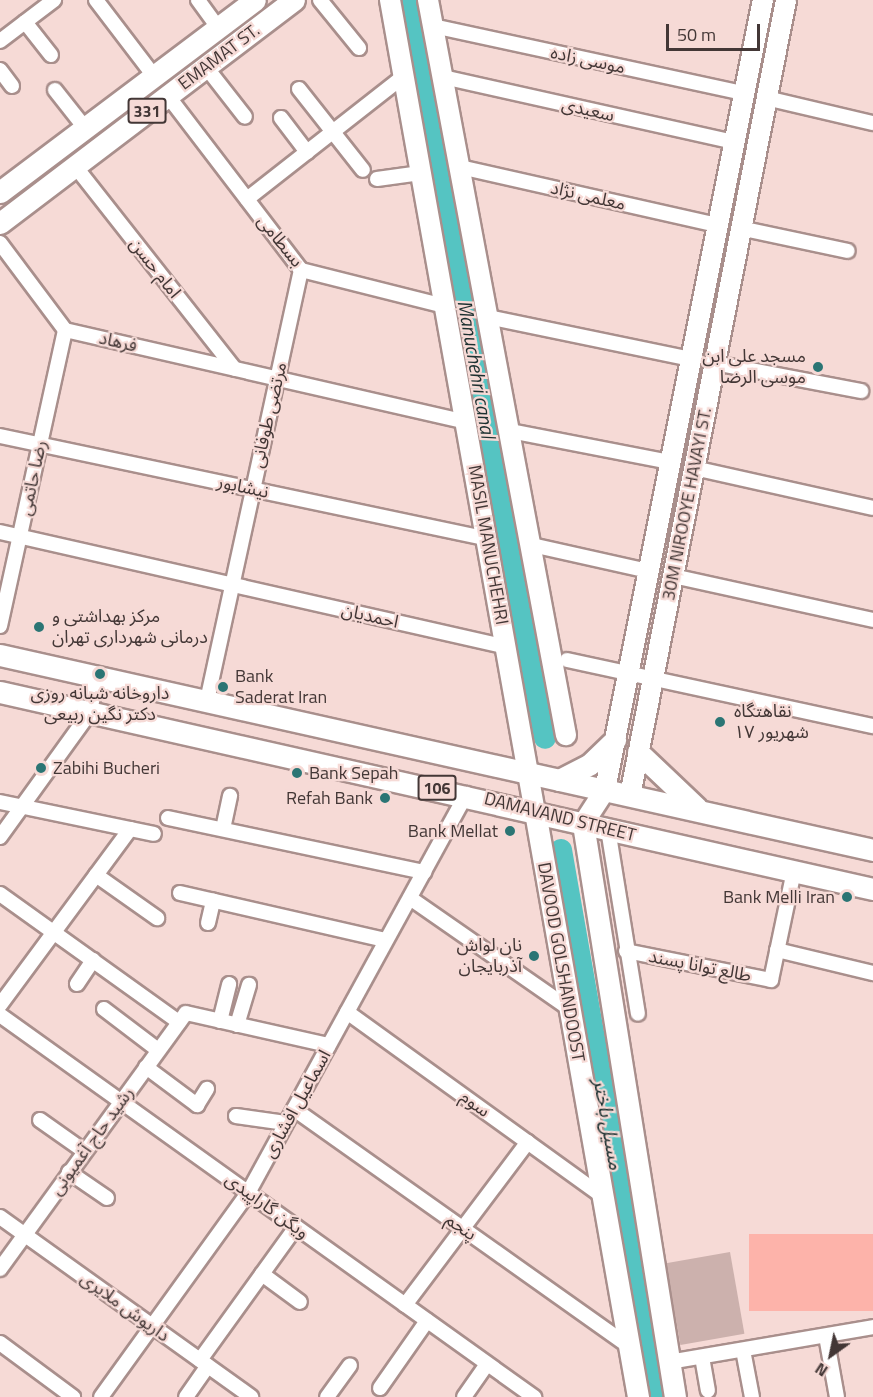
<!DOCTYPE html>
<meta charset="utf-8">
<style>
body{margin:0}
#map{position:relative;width:873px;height:1397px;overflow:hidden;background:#f6dad6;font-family:"Titillium Web","Noto Sans Arabic",sans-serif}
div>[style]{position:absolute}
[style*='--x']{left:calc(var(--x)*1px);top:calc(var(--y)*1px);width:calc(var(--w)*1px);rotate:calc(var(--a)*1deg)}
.green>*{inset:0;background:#fdb3aa;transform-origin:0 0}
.river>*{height:22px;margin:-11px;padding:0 11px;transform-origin:11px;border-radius:11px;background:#55c4c2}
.building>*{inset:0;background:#ccb1ad;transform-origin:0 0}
.roads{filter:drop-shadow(2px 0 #a98f8c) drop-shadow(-2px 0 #a98f8c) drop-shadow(0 2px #a98f8c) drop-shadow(0 -2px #a98f8c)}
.minor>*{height:14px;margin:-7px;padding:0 7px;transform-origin:7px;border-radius:7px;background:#fff}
.secondary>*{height:20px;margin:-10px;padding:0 10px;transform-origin:10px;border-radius:10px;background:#fff}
.primary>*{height:21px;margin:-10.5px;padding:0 10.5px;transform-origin:10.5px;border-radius:10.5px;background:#fff}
.dots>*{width:16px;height:16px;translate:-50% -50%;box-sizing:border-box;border:3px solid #f6dad6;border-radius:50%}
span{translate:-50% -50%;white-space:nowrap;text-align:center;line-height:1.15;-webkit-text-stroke:4.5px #f6dad6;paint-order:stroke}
.shield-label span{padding:2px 4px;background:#f6dad6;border:2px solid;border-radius:4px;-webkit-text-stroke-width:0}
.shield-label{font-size:16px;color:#433736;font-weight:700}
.street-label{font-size:18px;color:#433736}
.poi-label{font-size:18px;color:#433736}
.right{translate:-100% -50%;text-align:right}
.left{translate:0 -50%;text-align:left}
.water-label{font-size:20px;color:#1c3030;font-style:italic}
.north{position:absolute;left:801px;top:1325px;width:60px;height:60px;-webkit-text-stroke:4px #f6dad6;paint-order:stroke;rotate:213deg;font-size:16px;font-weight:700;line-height:24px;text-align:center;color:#433736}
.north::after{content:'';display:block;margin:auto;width:21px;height:27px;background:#433736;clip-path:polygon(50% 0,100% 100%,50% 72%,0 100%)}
.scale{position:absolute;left:666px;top:24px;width:94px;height:27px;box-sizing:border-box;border:3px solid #433736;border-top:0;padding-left:8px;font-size:18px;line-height:21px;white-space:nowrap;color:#433736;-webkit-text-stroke:4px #f6dad6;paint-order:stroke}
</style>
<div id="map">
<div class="green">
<i style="clip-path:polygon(526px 582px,540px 627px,555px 740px,535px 739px,507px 585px)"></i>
<i style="left:873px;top:1234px;width:77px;height:124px;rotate:90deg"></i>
</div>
<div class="river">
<i style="--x:410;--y:0;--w:750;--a:79.63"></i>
<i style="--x:561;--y:850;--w:555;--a:80.05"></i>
</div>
<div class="building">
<i style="left:730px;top:1252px;width:83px;height:65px;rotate:80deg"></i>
</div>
<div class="roads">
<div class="minor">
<i style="--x:96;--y:0;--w:96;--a:52.7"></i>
<i style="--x:198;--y:0;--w:34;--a:54"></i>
<i style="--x:320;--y:0;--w:62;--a:50.9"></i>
<i style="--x:25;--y:22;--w:42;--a:51.8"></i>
<i style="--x:433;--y:26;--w:317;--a:12.2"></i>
<i style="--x:0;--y:41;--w:68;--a:-37.2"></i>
<i style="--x:206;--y:67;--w:63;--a:52"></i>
<i style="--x:0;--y:70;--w:20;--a:53"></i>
<i style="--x:443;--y:77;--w:297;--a:12.6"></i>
<i style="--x:299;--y:89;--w:103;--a:51.7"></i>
<i style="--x:55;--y:90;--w:48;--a:51.7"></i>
<i style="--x:168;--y:96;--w:219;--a:52.6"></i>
<i style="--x:301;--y:270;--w:147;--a:14.1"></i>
<i style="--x:766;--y:98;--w:110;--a:13.2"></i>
<i style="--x:281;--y:118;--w:43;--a:52.6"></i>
<i style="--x:75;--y:166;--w:258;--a:51.8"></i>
<i style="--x:460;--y:167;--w:263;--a:12.7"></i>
<i style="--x:377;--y:179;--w:44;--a:-7.8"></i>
<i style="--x:247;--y:199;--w:199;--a:-38.1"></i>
<i style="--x:740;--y:228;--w:110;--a:12"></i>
<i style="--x:0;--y:243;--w:109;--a:53.2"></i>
<i style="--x:65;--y:330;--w:412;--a:12.9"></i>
<i style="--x:488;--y:317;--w:207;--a:11.7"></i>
<i style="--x:714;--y:363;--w:150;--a:10.8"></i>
<i style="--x:510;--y:431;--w:163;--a:11"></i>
<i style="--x:0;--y:436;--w:497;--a:11.9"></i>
<i style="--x:694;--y:468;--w:183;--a:12.6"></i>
<i style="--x:0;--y:532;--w:520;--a:12.78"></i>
<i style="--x:532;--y:545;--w:119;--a:12.6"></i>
<i style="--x:673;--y:576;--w:205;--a:12.4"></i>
<i style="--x:0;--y:626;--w:303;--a:-77.6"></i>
<i style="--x:567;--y:660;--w:313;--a:12.2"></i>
<i style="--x:207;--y:701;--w:441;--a:-77.7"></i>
<i style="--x:0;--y:802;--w:157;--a:11.7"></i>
<i style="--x:168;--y:818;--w:262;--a:11.9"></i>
<i style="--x:223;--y:829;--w:34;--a:-78"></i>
<i style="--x:608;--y:829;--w:187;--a:80.8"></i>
<i style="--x:0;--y:837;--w:154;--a:-54.2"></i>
<i style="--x:90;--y:712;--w:36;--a:-79"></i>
<i style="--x:96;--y:875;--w:75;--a:35.2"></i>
<i style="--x:180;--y:893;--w:211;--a:12.9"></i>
<i style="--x:0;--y:894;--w:220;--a:35.6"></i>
<i style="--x:410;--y:898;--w:195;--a:34.8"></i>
<i style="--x:208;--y:923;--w:23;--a:-77"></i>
<i style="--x:777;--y:950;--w:99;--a:13.5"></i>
<i style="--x:626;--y:951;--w:148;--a:11.3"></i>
<i style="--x:771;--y:980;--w:111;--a:-78.1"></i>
<i style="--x:77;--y:984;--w:29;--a:-56"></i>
<i style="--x:0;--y:1005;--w:219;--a:-53.5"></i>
<i style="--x:104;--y:1009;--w:68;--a:37.2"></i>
<i style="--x:347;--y:1012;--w:314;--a:35.8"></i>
<i style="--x:0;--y:1015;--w:657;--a:35.58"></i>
<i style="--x:220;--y:1021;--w:38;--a:-76"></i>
<i style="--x:237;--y:1025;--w:42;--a:-73.3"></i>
<i style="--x:146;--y:1067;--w:64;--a:36.7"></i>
<i style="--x:197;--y:1105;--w:19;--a:-58"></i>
<i style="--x:294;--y:1109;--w:410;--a:35.3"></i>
<i style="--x:236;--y:1116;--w:50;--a:8"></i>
<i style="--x:40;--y:1120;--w:54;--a:35.2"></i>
<i style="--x:69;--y:1172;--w:46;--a:34.4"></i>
<i style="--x:0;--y:1217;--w:309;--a:35.6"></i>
<i style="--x:0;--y:1269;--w:316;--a:-54"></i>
<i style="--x:186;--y:1013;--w:146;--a:12.7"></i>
<i style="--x:262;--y:1274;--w:47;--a:36.4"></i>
<i style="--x:405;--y:1305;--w:204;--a:-53"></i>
<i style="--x:826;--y:1336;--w:62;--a:79.8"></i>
<i style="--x:0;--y:1343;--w:91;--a:36.5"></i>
<i style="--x:743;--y:1350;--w:48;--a:79.2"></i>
<i style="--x:702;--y:1357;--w:34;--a:80"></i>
<i style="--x:200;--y:1360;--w:164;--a:-54.2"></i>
<i style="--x:669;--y:1362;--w:207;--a:-9.7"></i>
<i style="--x:380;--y:1388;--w:82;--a:-55"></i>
<i style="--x:101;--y:1397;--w:251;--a:-54.2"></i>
<i style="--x:248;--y:1193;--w:455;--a:-61.3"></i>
<i style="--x:186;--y:1397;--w:38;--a:-55"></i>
<i style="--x:327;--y:1397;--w:39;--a:-54"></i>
<i style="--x:464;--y:1397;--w:40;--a:-55.1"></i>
</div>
<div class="secondary">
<i style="--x:390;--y:0;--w:825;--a:79.88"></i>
<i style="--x:428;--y:0;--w:748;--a:79.37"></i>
<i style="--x:630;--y:796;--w:811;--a:-78.91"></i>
<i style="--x:583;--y:824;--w:40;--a:-57.1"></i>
<i style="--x:605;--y:790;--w:806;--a:-78.69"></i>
</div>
<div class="primary">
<i style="--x:0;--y:192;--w:319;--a:-37"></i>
<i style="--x:0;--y:223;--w:369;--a:-37.2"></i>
<i style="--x:0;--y:655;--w:895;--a:12.59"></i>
<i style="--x:0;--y:692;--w:895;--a:12.72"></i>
<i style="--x:638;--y:752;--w:81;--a:43.5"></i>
<i style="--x:559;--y:780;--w:35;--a:-27"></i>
<i style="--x:590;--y:764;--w:35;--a:-44"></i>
<i style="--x:535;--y:812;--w:594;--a:80.01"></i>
<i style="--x:583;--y:824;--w:580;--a:80.88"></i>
</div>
</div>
<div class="dots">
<i style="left:818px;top:367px;background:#2b7574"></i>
<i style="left:39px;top:627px;background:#2b7574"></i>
<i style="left:100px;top:674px;background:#2b7574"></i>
<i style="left:223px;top:687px;background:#2b7574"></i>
<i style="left:720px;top:722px;background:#2b7574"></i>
<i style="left:41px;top:768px;background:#2b7574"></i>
<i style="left:297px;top:773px;background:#2b7574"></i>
<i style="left:385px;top:798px;background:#2b7574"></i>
<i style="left:510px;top:831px;background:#2b7574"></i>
<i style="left:847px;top:897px;background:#2b7574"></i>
<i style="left:534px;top:956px;background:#2b7574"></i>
</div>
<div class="shield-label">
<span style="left:147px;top:111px">331</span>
<span style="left:437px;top:788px">106</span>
</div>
<div class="street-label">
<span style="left:219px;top:57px;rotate:-37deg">EMAMAT ST.</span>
<span style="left:588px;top:60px;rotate:12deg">موسی زاده</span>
<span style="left:588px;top:110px;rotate:13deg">سعیدی</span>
<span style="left:588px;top:196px;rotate:13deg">معلمی نژاد</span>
<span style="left:280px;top:241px;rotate:51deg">بسطامی</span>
<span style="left:155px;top:268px;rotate:52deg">امام حسن</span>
<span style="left:118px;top:342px;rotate:13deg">فرهاد</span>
<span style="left:269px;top:415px;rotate:-77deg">مرتضی طوفانی</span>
<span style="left:33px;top:478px;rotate:-78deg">رضا حاتمی</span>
<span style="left:243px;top:487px;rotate:12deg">نیشابور</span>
<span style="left:687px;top:504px;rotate:-79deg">30M NIROOYE HAVAYI ST.</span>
<span style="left:488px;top:545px;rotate:80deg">MASIL MANUCHEHRI</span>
<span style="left:370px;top:616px;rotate:13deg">احمدیان</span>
<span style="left:560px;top:817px;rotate:14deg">DAMAVAND STREET</span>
<span style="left:561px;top:962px;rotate:80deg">DAVOOD GOLSHANDOOST</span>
<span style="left:700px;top:966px;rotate:11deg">طالع توانا پسند</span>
<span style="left:297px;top:1104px;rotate:-61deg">اسماعیل افشاری</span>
<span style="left:475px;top:1104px;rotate:36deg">سوم</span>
<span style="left:92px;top:1141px;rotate:-54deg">رشید حاج آغمیونی</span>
<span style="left:267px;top:1206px;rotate:36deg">ویگن گاراپیدی</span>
<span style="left:461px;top:1227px;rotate:35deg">پنجم</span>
<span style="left:125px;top:1307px;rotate:36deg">داریوش ملایری</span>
</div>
<div class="poi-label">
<span class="right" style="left:806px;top:367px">مسجد علی ابن<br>موسی الرضا</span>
<span class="left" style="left:52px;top:627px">مرکز بهداشتی و<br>درمانی شهرداری تهران</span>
<span class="left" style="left:235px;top:687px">Bank<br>Saderat Iran</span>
<span style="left:100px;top:704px">داروخانه شبانه روزی<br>دکتر نگین ربیعی</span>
<span class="left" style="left:734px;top:722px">نقاهتگاه<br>۱۷ شهریور</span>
<span class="left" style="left:53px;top:768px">Zabihi Bucheri</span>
<span class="left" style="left:309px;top:773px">Bank Sepah</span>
<span class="right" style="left:373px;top:798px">Refah Bank</span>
<span class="right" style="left:498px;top:831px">Bank Mellat</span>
<span class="right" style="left:835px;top:897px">Bank Melli Iran</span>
<span class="right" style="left:522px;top:956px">نان لواش<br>آذربایجان</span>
</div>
<div class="water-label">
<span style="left:477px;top:369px;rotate:80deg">Manuchehri canal</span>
<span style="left:609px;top:1124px;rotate:80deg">مسیل باختر</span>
</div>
<div class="north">N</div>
<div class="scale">50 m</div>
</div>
